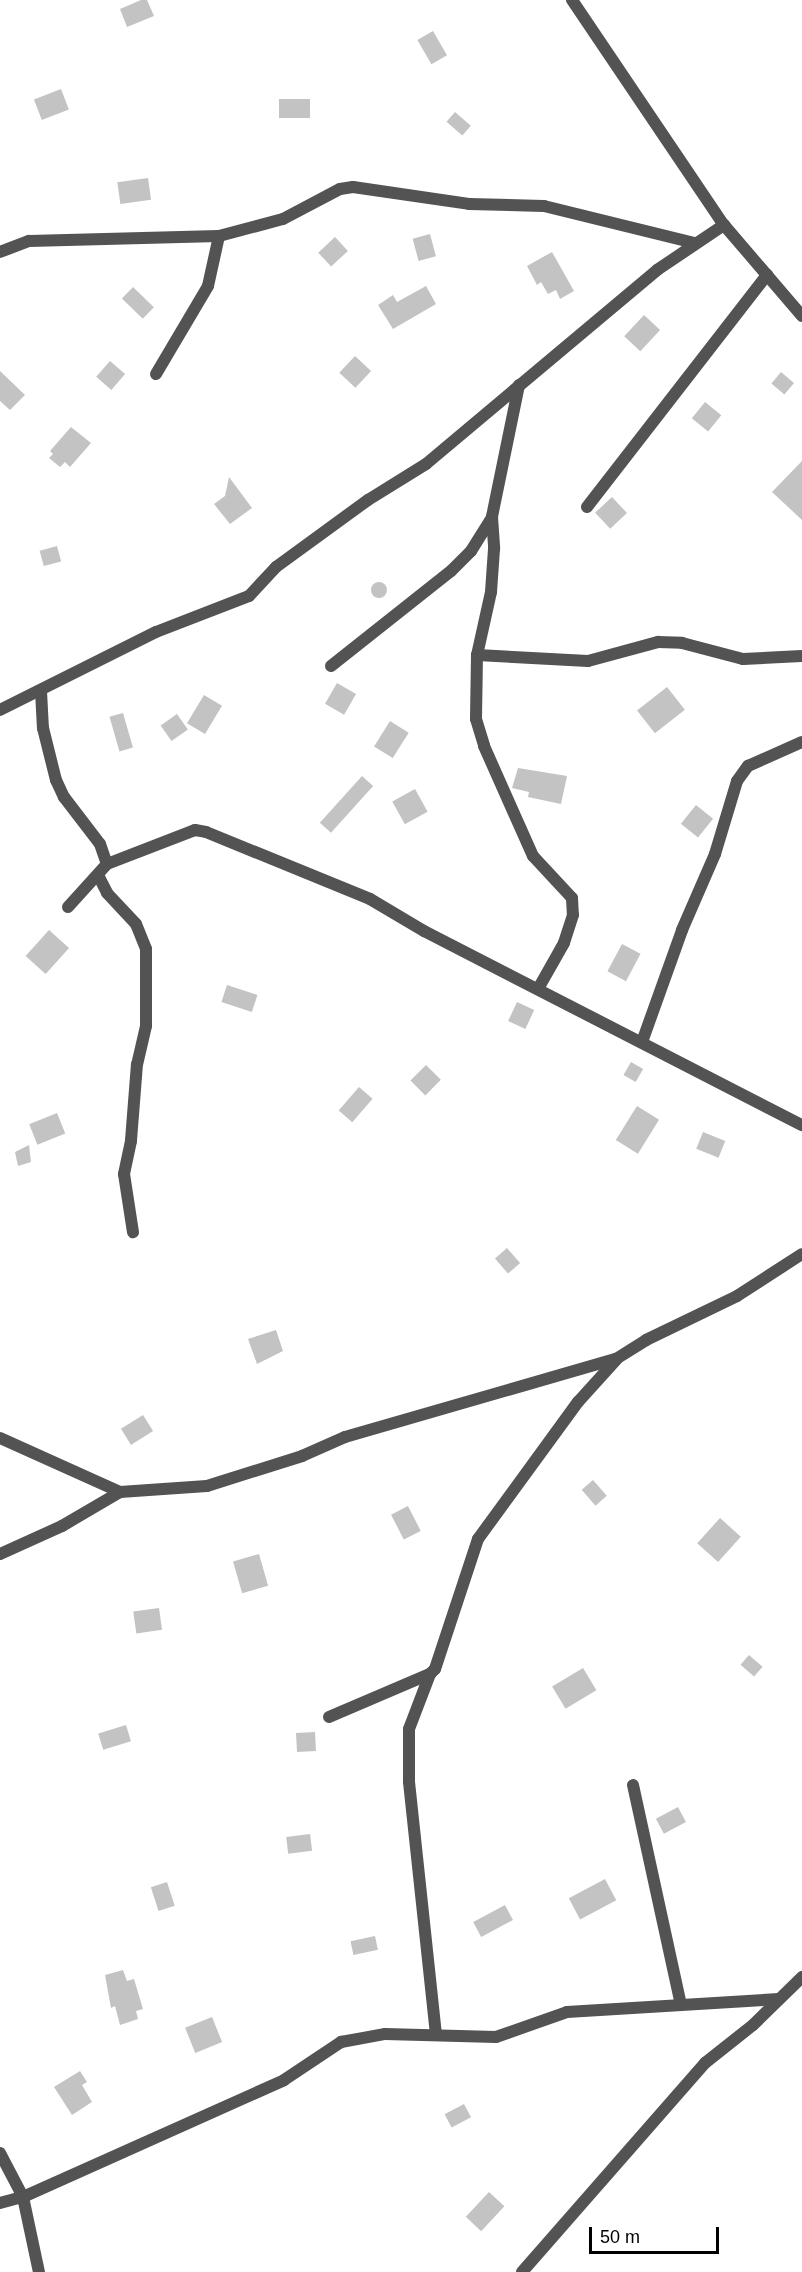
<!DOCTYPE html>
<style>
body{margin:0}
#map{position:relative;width:802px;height:2272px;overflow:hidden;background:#fff;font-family:Arial,sans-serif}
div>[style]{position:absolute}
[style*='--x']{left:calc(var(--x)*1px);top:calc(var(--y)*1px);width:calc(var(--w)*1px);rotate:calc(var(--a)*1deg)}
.building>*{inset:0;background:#c3c3c3;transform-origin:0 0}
.round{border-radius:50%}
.street>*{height:12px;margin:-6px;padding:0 6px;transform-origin:6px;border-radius:6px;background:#535353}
span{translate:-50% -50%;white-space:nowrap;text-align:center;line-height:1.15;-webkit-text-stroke:4.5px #fff;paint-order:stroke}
.scale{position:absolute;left:589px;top:2227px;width:130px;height:27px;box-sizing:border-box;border:3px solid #000;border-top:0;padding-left:8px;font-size:18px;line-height:21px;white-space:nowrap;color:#000;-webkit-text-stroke:4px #fff;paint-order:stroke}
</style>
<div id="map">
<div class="building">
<i style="clip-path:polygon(141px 0,147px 0,154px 16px,127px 27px,120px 9px)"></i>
<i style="left:433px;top:31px;width:28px;height:18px;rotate:60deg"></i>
<i style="left:61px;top:89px;width:22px;height:29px;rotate:69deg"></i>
<i style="left:279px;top:99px;width:31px;height:19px"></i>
<i style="left:455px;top:112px;width:21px;height:13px;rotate:41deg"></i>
<i style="left:148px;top:178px;width:22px;height:31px;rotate:82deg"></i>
<i style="left:430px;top:234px;width:23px;height:18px;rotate:75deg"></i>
<i style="left:335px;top:237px;width:19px;height:23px;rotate:47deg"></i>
<i style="clip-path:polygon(552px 252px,574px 291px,560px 299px,556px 290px,548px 294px,541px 282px,537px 285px,527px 266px)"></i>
<i style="clip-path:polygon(426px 286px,436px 304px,393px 329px,378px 305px,393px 295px,397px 302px)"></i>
<i style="left:133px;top:287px;width:29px;height:16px;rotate:44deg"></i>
<i style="left:644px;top:315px;width:22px;height:29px;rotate:43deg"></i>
<i style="left:355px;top:356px;width:22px;height:23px;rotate:43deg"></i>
<i style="left:110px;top:361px;width:20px;height:21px;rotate:41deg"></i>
<i style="clip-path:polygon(0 371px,25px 395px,10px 410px,0 401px)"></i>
<i style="left:781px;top:372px;width:17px;height:15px;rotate:40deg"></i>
<i style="left:705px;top:402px;width:21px;height:21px;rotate:39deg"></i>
<i style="clip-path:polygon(71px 427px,91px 443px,70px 467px,65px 462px,60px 467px,49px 458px,53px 454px,50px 451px)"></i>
<i style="clip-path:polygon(802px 461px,802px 520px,772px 492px)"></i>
<i style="clip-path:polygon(229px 477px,252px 508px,230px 524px,214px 504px,225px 496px)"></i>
<i style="left:612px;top:497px;width:22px;height:23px;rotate:47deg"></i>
<i style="left:57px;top:546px;width:16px;height:18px;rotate:75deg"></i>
<i class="round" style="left:371px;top:582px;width:16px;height:16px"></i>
<i style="left:337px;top:683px;width:22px;height:24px;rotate:30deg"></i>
<i style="left:667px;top:687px;width:29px;height:38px;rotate:52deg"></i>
<i style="left:204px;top:695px;width:21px;height:33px;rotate:31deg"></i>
<i style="left:123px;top:713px;width:36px;height:14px;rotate:74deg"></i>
<i style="left:177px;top:714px;width:19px;height:20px;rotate:55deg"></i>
<i style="left:390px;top:721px;width:22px;height:30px;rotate:32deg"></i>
<i style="clip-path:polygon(518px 768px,567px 776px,561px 804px,528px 797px,529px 792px,512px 788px)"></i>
<i style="left:362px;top:776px;width:15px;height:63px;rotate:42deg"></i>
<i style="left:415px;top:789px;width:26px;height:26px;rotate:61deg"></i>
<i style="left:696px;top:805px;width:22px;height:24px;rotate:39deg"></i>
<i style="left:49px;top:930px;width:27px;height:35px;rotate:42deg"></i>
<i style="left:622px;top:944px;width:21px;height:31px;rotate:28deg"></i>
<i style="left:227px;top:985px;width:32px;height:18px;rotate:18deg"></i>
<i style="left:517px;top:1002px;width:19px;height:21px;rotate:25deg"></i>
<i style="left:631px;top:1062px;width:14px;height:15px;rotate:30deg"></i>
<i style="left:426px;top:1065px;width:21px;height:22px;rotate:45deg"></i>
<i style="left:359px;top:1087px;width:18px;height:31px;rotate:41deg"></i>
<i style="left:637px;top:1106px;width:26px;height:40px;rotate:32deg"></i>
<i style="left:57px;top:1113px;width:22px;height:30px;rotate:68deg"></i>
<i style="left:703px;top:1132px;width:24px;height:18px;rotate:22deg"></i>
<i style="clip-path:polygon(29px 1145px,31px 1162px,18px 1166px,15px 1152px)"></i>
<i style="left:507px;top:1248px;width:20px;height:16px;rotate:49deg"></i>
<i style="clip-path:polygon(276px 1330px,283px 1351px,257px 1364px,248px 1339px)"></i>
<i style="left:143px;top:1415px;width:19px;height:26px;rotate:58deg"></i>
<i style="left:593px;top:1480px;width:21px;height:15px;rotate:49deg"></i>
<i style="left:408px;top:1506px;width:28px;height:19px;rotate:63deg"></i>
<i style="left:720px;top:1518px;width:28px;height:34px;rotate:42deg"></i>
<i style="left:259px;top:1554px;width:33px;height:27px;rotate:74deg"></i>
<i style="left:159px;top:1608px;width:22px;height:26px;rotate:82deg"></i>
<i style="left:749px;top:1655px;width:18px;height:13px;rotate:41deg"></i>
<i style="left:583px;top:1668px;width:26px;height:36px;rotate:59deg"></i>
<i style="left:126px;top:1725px;width:17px;height:29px;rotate:73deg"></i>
<i style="left:315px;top:1732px;width:19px;height:19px;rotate:87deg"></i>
<i style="left:678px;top:1807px;width:17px;height:25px;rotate:62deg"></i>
<i style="left:310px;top:1834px;width:17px;height:24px;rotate:83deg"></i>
<i style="left:605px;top:1879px;width:24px;height:41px;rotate:62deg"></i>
<i style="left:167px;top:1882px;width:25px;height:17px;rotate:72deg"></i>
<i style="left:505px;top:1905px;width:17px;height:36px;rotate:62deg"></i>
<i style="left:375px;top:1936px;width:14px;height:25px;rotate:78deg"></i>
<i style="clip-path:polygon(123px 1970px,127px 1981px,134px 1979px,143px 2009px,136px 2011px,138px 2019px,120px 2025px,115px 2006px,111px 2008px,105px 1975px)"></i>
<i style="left:212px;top:2017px;width:27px;height:29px;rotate:68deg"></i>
<i style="clip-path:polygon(80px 2071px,87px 2082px,82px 2085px,92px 2102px,72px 2115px,54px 2087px)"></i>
<i style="left:464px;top:2104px;width:15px;height:22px;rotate:62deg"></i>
<i style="left:489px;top:2192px;width:21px;height:34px;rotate:43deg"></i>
</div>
<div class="street">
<i style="--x:572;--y:0;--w:272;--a:56"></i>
<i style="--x:724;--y:225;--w:120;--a:49.4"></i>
<i style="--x:0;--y:252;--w:31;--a:-21"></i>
<i style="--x:29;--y:241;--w:190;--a:-1.5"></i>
<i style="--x:219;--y:236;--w:66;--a:-14.9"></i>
<i style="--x:283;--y:219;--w:64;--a:-27.8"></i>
<i style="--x:340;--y:189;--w:13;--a:-9"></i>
<i style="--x:353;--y:187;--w:117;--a:8.3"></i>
<i style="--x:469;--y:204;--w:75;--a:1.5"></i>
<i style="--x:544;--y:206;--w:155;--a:13.8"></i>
<i style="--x:156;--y:374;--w:102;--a:-59.4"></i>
<i style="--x:208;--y:286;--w:51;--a:-77.6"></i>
<i style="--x:519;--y:385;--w:135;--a:101.6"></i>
<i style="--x:492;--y:517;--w:32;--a:86"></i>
<i style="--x:494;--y:549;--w:43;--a:94"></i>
<i style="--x:491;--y:592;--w:65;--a:102.5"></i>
<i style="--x:477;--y:655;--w:64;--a:90.9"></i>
<i style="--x:476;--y:719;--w:28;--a:73"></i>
<i style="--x:484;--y:746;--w:120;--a:66"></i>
<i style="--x:533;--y:856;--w:57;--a:47.1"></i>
<i style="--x:572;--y:898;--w:17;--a:87"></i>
<i style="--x:573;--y:915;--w:29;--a:108"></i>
<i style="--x:564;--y:943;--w:53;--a:119.5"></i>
<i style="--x:587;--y:507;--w:294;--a:-52.2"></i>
<i style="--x:477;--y:655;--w:111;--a:3.1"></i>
<i style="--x:588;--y:661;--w:73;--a:-15.2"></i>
<i style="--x:658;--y:642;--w:24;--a:2"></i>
<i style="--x:682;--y:643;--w:63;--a:14.7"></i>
<i style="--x:743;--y:659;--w:59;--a:-2.9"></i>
<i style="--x:331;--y:666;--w:153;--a:-38.4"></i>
<i style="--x:451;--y:571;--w:28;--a:-45"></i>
<i style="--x:471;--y:551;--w:40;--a:-58"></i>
<i style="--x:41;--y:691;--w:37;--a:87"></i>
<i style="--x:43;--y:728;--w:54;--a:76"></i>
<i style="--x:56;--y:780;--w:19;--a:65"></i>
<i style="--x:64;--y:797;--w:59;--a:52.5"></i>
<i style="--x:100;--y:844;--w:21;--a:71"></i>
<i style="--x:0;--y:710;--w:174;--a:-26.6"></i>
<i style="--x:156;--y:632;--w:100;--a:-21.2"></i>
<i style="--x:249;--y:596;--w:40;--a:-47"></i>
<i style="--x:276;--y:567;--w:114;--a:-36.1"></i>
<i style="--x:368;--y:500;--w:68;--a:-31.8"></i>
<i style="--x:426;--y:464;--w:302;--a:-40"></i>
<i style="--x:657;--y:270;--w:81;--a:-33.9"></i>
<i style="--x:98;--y:875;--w:20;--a:63"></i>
<i style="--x:107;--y:893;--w:42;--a:46.9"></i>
<i style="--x:136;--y:924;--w:27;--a:68"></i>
<i style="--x:146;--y:949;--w:77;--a:90"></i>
<i style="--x:146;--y:1026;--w:39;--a:103"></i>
<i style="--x:137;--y:1064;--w:77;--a:94.5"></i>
<i style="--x:131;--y:1141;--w:34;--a:102"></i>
<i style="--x:124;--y:1174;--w:59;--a:81.2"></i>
<i style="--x:68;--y:907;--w:58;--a:-47.8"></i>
<i style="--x:107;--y:864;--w:94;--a:-21.1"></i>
<i style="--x:195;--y:830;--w:11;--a:10"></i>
<i style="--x:206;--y:832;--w:177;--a:22.2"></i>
<i style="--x:370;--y:899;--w:63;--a:30.7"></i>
<i style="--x:424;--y:931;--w:425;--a:27.2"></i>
<i style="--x:642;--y:1042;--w:119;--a:-70.3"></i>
<i style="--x:682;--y:930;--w:83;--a:-66.5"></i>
<i style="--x:715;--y:854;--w:76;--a:-73.2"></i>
<i style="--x:737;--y:781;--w:19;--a:-54"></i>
<i style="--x:748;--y:766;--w:59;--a:-24"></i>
<i style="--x:0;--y:1438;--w:132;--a:24.2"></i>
<i style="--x:120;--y:1492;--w:87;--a:-3.9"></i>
<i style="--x:207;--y:1486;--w:100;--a:-17.5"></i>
<i style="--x:302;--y:1456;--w:47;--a:-23.8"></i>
<i style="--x:345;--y:1437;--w:282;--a:-16.1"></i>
<i style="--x:616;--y:1359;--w:36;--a:-32"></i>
<i style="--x:646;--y:1340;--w:101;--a:-25.8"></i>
<i style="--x:737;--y:1296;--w:77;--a:-32.9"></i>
<i style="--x:0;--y:1554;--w:68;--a:-24.3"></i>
<i style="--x:62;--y:1526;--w:67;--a:-30.4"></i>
<i style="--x:430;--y:1674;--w:59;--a:110.9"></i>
<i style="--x:409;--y:1729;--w:53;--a:90"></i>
<i style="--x:409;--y:1782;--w:252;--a:83.9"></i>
<i style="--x:329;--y:1717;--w:110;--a:-23.1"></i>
<i style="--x:430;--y:1674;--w:7;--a:-45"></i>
<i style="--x:435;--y:1669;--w:137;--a:-71.7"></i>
<i style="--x:478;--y:1539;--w:170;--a:-53.9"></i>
<i style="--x:578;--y:1402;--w:57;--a:-47.9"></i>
<i style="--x:633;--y:1785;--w:225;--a:77.7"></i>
<i style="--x:0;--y:2153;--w:50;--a:62.4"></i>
<i style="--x:23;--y:2197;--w:77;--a:78"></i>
<i style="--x:0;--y:2203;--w:24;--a:-15"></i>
<i style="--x:23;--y:2197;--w:286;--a:-24.1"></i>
<i style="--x:284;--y:2080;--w:69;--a:-33.7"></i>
<i style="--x:341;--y:2042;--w:45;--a:-10.3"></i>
<i style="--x:385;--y:2034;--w:111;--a:1.5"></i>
<i style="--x:496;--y:2037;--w:75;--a:-19.4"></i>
<i style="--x:567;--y:2012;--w:212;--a:-3.5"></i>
<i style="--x:522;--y:2272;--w:278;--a:-48.8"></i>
<i style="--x:705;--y:2063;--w:61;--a:-38.4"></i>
<i style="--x:753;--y:2025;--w:69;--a:-44.4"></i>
</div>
<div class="scale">50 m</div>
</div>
